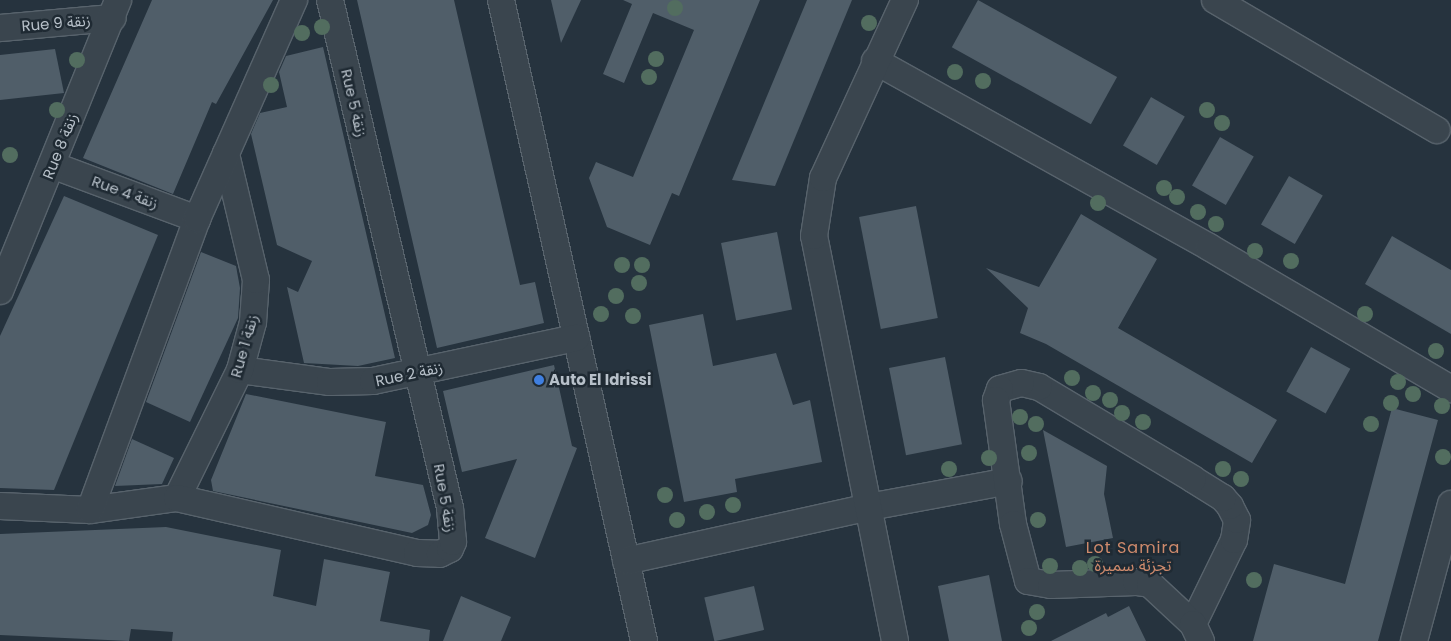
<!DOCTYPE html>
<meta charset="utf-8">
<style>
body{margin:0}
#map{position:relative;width:1451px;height:641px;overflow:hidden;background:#26333e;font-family:Poppins,"Noto Sans Arabic",sans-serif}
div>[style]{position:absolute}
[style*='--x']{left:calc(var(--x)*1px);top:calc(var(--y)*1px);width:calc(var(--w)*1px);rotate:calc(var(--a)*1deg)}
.building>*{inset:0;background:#505e69;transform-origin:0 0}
.roads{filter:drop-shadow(1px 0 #58636c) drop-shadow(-1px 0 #58636c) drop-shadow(0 1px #58636c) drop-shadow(0 -1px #58636c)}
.minor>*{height:26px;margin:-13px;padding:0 13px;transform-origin:13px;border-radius:13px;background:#3a454e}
.trees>*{width:16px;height:16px;margin:-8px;border-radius:50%;background:#526d5f}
.dots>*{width:14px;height:14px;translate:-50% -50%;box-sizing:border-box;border:2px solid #1f2a33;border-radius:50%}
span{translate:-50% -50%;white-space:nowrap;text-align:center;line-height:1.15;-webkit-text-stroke:5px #1f2a33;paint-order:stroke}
.street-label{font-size:15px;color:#b7c0c9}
.poi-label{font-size:15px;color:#b7c0c9;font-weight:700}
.left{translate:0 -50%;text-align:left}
.neighbourhood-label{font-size:16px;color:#ce8a6c;letter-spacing:1px}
</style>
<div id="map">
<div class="building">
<i style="clip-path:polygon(152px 0,273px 0,216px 104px,212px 102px,173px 194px,83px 158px)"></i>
<i style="clip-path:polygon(357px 0,454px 0,520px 285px,535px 282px,544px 323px,437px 348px)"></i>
<i style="clip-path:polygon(551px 0,581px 0,561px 43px)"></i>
<i style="clip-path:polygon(623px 0,760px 0,679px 196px,672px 193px,650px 245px,607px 227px,589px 178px,596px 162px,633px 177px,694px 30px,653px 13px,624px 83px,603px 74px,632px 4px)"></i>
<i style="clip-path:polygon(807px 0,852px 0,775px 186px,732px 180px)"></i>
<i style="left:978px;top:0;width:159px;height:54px;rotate:29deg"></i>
<i style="clip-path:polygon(323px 47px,395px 358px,358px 366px,304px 363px,287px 287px,298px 292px,312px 261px,277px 245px,251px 134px,260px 113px,287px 107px,279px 72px,286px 56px)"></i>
<i style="clip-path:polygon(55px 49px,64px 93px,0 100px,0 55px)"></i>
<i style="left:1151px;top:97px;width:39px;height:56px;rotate:30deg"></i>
<i style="left:1220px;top:137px;width:39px;height:56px;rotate:30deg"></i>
<i style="left:1289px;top:176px;width:39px;height:56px;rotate:30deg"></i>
<i style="clip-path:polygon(64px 196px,158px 235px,54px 490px,0 488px,0 336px)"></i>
<i style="left:916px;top:206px;width:114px;height:58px;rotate:79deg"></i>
<i style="clip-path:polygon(1081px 214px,1157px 259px,1118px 328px,1277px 420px,1252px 463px,1046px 344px,1020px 333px,1028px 308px,986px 268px,1039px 287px)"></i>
<i style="left:777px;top:232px;width:79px;height:57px;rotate:79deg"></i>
<i style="clip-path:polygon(1392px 236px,1451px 270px,1451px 334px,1365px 284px)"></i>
<i style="clip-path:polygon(201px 252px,236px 266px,240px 288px,238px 318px,190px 422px,146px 402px)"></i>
<i style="clip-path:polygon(703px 314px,713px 366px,776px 353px,793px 405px,810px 400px,822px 462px,735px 479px,737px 492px,684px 502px,649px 325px)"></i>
<i style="left:1311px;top:347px;width:45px;height:51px;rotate:29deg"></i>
<i style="left:945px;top:357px;width:89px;height:57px;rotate:79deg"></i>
<i style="clip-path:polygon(554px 365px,572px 446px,577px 448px,535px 558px,485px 538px,517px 459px,462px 472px,443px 391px)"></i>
<i style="clip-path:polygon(246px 394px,386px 422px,375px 476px,423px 485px,431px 515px,428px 525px,412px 533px,213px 491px,211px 480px)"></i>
<i style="clip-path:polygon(1392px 408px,1438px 420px,1378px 641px,1253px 641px,1274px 564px,1345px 584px)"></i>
<i style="clip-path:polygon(1043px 430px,1107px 466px,1104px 494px,1113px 538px,1066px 547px)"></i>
<i style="clip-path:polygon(132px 439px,174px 458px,162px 484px,115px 486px)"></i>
<i style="clip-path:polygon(166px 527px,281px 550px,273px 596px,316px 606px,324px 559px,390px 572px,380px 621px,430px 630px,429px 641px,172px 641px,173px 632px,131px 629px,129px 641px,0 635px,0 534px)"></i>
<i style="clip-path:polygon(989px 575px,1002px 641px,949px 641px,938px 586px)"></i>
<i style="left:754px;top:586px;width:45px;height:51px;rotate:77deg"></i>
<i style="clip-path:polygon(461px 596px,511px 617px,501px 641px,443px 641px)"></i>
<i style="clip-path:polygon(1129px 606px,1146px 641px,1051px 641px,1106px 613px,1108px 617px)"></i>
</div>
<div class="roads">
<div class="minor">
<i style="--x:501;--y:0;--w:657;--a:77.42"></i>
<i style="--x:1215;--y:0;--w:257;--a:30.4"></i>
<i style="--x:0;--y:28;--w:113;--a:-5.1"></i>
<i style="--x:875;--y:61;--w:382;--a:29.1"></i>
<i style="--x:1209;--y:247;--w:281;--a:30.4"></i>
<i style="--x:52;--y:165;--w:155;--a:20.4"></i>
<i style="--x:0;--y:291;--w:314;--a:-67.9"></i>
<i style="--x:240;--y:370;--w:91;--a:7.6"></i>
<i style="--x:330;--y:382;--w:43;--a:-1.3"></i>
<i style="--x:373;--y:381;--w:208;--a:-12"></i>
<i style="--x:177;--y:498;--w:143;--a:-63.8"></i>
<i style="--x:240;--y:370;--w:50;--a:-74.8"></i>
<i style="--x:253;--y:322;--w:42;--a:-85.9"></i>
<i style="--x:256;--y:280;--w:130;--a:-103.4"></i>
<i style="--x:0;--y:506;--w:90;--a:2.5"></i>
<i style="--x:90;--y:510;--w:88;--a:-7.9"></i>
<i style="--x:177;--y:498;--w:246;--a:12.9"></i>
<i style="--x:417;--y:553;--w:23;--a:2"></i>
<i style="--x:440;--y:554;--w:11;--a:-27"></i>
<i style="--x:450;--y:549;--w:8;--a:-67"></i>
<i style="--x:453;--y:542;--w:34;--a:-95"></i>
<i style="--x:450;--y:508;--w:522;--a:-103.29"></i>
<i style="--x:90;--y:510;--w:310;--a:-69.8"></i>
<i style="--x:197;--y:219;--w:240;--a:-66.1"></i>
<i style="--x:626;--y:561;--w:249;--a:-12.5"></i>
<i style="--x:869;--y:507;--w:142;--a:-10.5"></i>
<i style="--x:1193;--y:624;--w:93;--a:-64"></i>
<i style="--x:1234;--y:540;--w:20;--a:-81"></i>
<i style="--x:1237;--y:520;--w:16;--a:-117"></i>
<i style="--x:1230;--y:506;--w:11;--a:-131"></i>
<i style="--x:1223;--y:498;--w:36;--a:-148"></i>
<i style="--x:1193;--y:479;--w:179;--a:-149.1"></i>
<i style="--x:1039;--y:387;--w:18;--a:-167"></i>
<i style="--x:1021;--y:383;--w:22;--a:164"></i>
<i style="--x:1000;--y:389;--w:12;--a:110"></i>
<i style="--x:996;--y:400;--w:125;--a:82.2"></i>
<i style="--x:1013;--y:524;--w:59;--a:75.3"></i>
<i style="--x:1028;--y:581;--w:23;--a:10"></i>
<i style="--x:1051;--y:585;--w:85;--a:-2"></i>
<i style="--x:1136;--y:582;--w:14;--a:8"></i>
<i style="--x:1150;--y:584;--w:59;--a:42.9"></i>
<i style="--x:1193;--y:624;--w:19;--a:65"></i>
<i style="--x:895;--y:641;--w:413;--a:-101.3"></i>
<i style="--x:814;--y:236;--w:59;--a:-81.2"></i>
<i style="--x:823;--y:178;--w:196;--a:-65.3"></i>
<i style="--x:1414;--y:641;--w:142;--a:-74.9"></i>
</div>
</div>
<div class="trees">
<i style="left:675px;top:8px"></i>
<i style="left:869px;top:23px"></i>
<i style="left:322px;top:27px"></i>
<i style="left:302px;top:33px"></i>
<i style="left:656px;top:59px"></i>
<i style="left:77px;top:60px"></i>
<i style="left:955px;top:72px"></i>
<i style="left:649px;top:77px"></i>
<i style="left:983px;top:81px"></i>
<i style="left:271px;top:85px"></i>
<i style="left:57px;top:110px"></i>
<i style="left:1207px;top:110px"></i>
<i style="left:1222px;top:123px"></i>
<i style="left:10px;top:155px"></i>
<i style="left:1164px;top:188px"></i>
<i style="left:1177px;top:197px"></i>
<i style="left:1098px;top:203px"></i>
<i style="left:1198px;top:212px"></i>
<i style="left:1216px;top:224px"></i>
<i style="left:1255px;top:251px"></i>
<i style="left:1291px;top:261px"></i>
<i style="left:622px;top:265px"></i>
<i style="left:642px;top:265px"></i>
<i style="left:639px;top:283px"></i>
<i style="left:616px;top:296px"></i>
<i style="left:601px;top:314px"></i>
<i style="left:1365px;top:314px"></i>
<i style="left:633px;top:316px"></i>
<i style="left:1436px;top:351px"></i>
<i style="left:1072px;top:378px"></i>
<i style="left:1398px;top:382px"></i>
<i style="left:1093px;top:393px"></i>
<i style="left:1413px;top:394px"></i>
<i style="left:1110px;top:400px"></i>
<i style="left:1391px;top:403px"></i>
<i style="left:1442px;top:406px"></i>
<i style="left:1122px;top:413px"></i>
<i style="left:1020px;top:417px"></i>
<i style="left:1143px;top:422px"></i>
<i style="left:1036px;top:424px"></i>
<i style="left:1371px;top:424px"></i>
<i style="left:1029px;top:453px"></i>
<i style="left:1443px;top:457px"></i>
<i style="left:989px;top:458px"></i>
<i style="left:949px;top:469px"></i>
<i style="left:1223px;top:469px"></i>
<i style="left:1241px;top:479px"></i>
<i style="left:665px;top:495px"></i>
<i style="left:733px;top:505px"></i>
<i style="left:707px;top:512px"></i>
<i style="left:677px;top:520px"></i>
<i style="left:1038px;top:520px"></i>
<i style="left:1095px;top:564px"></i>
<i style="left:1050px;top:566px"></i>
<i style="left:1080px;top:568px"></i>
<i style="left:1254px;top:580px"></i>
<i style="left:1037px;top:612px"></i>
<i style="left:1029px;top:628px"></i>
</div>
<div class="dots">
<i style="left:539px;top:380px;background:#3f7fe0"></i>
</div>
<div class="street-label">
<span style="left:56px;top:23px;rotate:-5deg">Rue 9 زنقة</span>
<span style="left:354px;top:103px;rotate:77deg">Rue 5 زنقة</span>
<span style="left:60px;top:146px;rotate:-68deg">Rue 8 زنقة</span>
<span style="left:125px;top:192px;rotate:20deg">Rue 4 زنقة</span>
<span style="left:244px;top:346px;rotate:-74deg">Rue 1 زنقة</span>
<span style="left:409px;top:374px;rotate:-12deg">Rue 2 زنقة</span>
<span style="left:445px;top:498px;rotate:80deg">Rue 5 زنقة</span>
</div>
<div class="poi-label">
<span class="left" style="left:549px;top:380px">Auto El Idrissi</span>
</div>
<div class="neighbourhood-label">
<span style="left:1133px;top:557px">Lot Samira<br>تجزئة سميرة</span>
</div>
</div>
